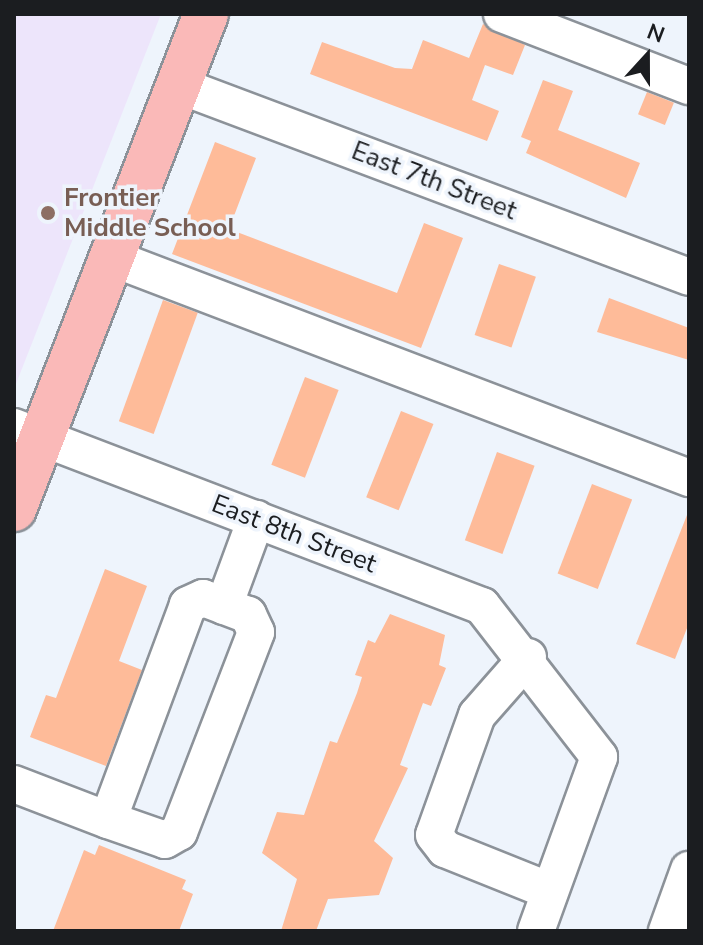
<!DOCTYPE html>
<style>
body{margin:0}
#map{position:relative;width:703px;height:945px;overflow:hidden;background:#eef4fc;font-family:"Nunito Sans",sans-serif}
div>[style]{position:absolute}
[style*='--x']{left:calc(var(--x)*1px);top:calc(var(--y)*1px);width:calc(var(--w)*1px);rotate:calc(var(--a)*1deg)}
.education>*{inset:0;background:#ede5fb}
.building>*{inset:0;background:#febb99;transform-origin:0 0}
.roads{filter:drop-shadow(2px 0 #8c9299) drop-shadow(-2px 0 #8c9299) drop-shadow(0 2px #8c9299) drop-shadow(0 -2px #8c9299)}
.minor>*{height:36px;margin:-18px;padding:0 18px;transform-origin:18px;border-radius:18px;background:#fff}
.major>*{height:44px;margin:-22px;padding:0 22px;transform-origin:22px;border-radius:22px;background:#fab9b8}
.dots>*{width:22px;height:22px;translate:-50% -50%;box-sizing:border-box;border:4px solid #eef4fc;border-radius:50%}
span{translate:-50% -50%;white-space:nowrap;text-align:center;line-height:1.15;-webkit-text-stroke:7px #eef4fc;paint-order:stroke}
.street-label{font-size:26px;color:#1b1d20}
.education-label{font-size:26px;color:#785e54;font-weight:700}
.left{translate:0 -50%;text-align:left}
.frame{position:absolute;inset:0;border:16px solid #1b1d20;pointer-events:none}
.north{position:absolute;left:607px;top:16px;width:80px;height:80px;-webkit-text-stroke:6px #eef4fc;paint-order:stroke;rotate:21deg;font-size:22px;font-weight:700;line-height:32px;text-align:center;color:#1b1d20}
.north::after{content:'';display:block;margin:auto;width:28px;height:36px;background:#1b1d20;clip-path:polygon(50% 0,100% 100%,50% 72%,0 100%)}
</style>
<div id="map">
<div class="education">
<i style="clip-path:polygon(14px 14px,161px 14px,14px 389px)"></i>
</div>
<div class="building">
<i style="clip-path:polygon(483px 24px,525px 45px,513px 75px,485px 65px,472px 100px,499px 111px,487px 141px,310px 74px,322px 42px,395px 68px,412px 69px,423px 40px,469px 58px)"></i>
<i style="clip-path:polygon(543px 80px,573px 91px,558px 130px,640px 163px,626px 198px,526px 153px,531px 141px,521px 137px)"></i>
<i style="left:647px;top:92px;width:29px;height:24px;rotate:22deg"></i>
<i style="clip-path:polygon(215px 142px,256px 158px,229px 229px,397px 293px,424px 223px,463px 238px,421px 348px,172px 254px)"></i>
<i style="left:499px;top:264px;width:39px;height:75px;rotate:19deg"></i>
<i style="clip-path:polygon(609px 298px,689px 328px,689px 360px,597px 332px)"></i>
<i style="left:163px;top:300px;width:37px;height:129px;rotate:20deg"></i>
<i style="left:305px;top:377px;width:36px;height:94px;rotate:21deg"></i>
<i style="left:401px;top:411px;width:35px;height:93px;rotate:22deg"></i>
<i style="left:497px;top:452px;width:40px;height:94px;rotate:20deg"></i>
<i style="left:592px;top:484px;width:43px;height:96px;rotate:21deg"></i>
<i style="clip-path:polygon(689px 510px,689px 623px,675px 659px,636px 644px)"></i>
<i style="clip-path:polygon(105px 569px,147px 586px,119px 661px,142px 670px,106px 766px,30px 737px,46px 695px,56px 698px)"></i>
<i style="clip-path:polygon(390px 614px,445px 635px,439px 665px,446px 668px,431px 706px,423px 703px,400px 765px,408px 768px,374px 841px,393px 858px,379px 895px,328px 899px,316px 931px,281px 931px,297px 879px,262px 853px,277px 812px,304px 815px,330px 741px,337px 743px,357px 693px,362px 677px,355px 675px,368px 640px,375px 643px)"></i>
<i style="clip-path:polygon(99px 845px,186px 880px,182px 889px,193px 894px,179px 931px,53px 931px,84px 850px,95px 855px)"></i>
</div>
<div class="roads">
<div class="minor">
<i style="--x:502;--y:14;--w:200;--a:21.1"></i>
<i style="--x:178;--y:85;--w:546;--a:20.59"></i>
<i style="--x:112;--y:258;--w:618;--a:20.87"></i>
<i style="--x:14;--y:427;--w:501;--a:20.93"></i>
<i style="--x:482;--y:606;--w:191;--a:52.2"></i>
<i style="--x:599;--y:757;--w:185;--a:109.9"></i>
<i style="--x:224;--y:606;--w:93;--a:-69.8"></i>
<i style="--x:528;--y:657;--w:77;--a:131.3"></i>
<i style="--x:477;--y:715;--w:127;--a:109.7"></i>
<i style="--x:434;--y:835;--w:18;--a:52"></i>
<i style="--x:445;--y:849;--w:113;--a:21.8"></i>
<i style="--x:14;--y:784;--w:101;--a:21"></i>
<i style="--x:108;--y:820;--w:60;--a:19.3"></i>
<i style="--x:165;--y:840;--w:16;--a:-30"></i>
<i style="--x:179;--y:832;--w:214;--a:-68.9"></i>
<i style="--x:256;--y:632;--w:19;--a:-115"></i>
<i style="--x:248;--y:615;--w:48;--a:-159.3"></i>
<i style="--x:203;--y:598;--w:17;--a:155"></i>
<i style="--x:188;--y:605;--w:229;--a:110.4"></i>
<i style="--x:667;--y:931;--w:65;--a:-70.2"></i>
</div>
<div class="major">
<i style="--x:14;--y:509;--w:531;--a:-68.8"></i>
</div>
</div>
<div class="dots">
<i style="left:48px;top:213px;background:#8d6e63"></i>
</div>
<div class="street-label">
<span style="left:434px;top:181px;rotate:21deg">East 7th Street</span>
<span style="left:294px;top:534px;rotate:21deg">East 8th Street</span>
</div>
<div class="education-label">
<span class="left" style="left:64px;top:213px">Frontier<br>Middle School</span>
</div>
<div class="frame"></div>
<div class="north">N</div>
</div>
